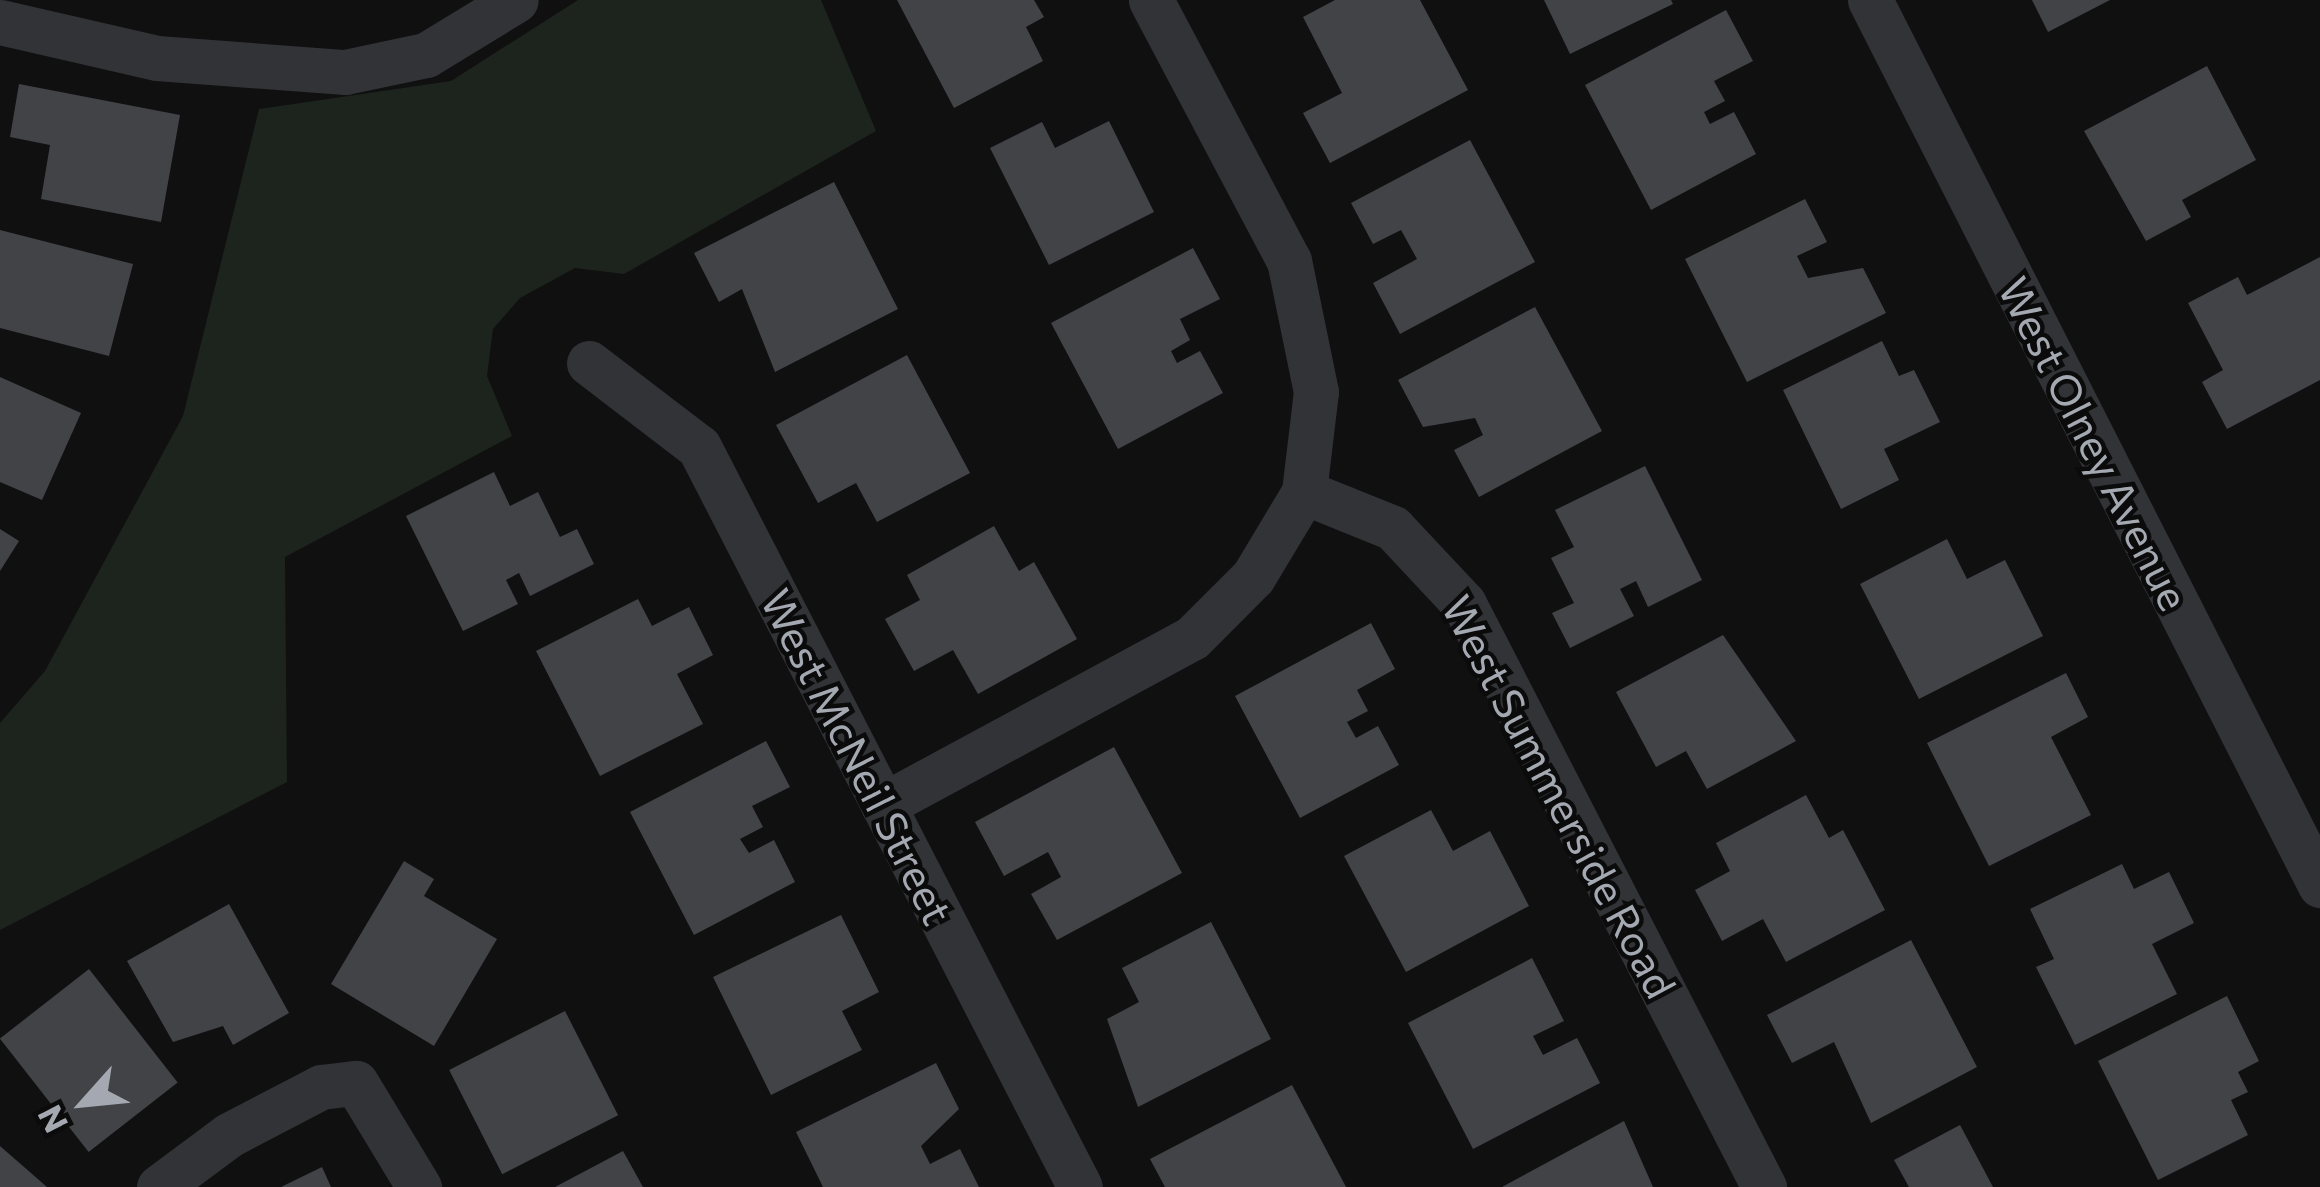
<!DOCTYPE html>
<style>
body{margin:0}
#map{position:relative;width:2320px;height:1187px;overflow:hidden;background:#101011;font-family:Commissioner,sans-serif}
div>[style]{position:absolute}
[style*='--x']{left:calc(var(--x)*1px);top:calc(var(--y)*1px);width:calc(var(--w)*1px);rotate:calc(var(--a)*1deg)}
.green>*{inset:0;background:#1d231d}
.building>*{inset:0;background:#424347;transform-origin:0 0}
.street>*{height:45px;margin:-22.5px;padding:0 22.5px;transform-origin:22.5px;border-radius:22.5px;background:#313336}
span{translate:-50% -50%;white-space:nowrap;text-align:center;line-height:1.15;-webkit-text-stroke:9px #0b0b0c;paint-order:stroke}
.street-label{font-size:42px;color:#a3a8b1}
.north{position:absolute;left:24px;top:1043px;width:120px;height:120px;-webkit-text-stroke:9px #0b0b0c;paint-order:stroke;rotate:243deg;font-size:33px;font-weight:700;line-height:48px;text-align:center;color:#a3a8b1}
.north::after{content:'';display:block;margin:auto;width:42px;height:54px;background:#a3a8b1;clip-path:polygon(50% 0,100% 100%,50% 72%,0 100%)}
</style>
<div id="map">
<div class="green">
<i style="clip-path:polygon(578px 0,821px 0,876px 131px,624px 274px,575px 268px,520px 298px,493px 329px,487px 376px,512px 436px,285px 557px,287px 782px,0 930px,0 723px,45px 671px,183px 416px,259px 109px,451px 81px)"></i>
</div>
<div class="building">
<i style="clip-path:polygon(897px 0,1034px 0,1044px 17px,1026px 27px,1043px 61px,954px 108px)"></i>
<i style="clip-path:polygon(1335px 0,1420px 0,1468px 90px,1330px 163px,1303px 113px,1342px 93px,1303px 17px)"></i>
<i style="clip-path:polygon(1544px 0,1671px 0,1673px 4px,1570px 54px)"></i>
<i style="clip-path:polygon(2032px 0,2110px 0,2048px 32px)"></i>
<i style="clip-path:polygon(1726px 10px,1753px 61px,1714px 81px,1725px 101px,1704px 112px,1710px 124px,1734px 112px,1756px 154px,1651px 210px,1585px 85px)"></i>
<i style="clip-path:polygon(2207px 66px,2256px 160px,2182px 200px,2191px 217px,2146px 241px,2084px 131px)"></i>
<i style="clip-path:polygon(19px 84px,180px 115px,161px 222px,41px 199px,50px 145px,10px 137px)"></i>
<i style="clip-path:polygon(1109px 121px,1154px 212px,1049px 265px,990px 148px,1042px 122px,1055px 148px)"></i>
<i style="clip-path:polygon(1470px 140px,1535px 262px,1400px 334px,1373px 283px,1417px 259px,1401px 230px,1373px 244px,1351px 203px)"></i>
<i style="clip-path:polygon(834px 182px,898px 309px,775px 372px,742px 289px,719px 302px,694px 253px)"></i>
<i style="clip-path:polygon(1805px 199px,1827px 242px,1797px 256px,1808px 278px,1863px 268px,1886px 313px,1747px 382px,1685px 259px)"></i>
<i style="clip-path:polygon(0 230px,133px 264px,109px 356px,0 328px)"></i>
<i style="clip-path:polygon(1193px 248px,1220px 299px,1180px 319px,1190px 340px,1171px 351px,1177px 363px,1200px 351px,1223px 393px,1118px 449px,1051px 323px)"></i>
<i style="clip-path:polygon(2320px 257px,2320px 380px,2227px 429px,2202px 382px,2223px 370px,2188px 303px,2238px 277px,2247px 295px)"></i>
<i style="clip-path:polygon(1535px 307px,1602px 431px,1479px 497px,1454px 450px,1483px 435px,1475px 418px,1423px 427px,1398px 380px)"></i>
<i style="clip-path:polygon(1882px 341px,1899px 376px,1914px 370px,1940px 422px,1884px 449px,1899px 480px,1841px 509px,1783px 390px)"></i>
<i style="clip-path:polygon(907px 355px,970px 473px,877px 522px,856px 483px,818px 503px,776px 425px)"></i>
<i style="clip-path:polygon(0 377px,81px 413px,42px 500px,0 482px)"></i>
<i style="clip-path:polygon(1645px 466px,1702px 580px,1648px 607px,1636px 581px,1620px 589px,1634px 616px,1570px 648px,1552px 613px,1574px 603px,1551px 558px,1574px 547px,1555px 510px)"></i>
<i style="clip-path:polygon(494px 472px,510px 506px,538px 492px,560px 537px,577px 529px,594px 564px,530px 596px,519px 573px,506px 580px,518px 604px,463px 631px,406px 516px)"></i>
<i style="clip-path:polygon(994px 526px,1019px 571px,1034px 562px,1077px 639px,978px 694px,953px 650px,914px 671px,885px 619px,920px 600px,907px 575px)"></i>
<i style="clip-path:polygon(0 529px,19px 541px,0 571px)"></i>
<i style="clip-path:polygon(1947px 539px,1967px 579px,2005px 560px,2043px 636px,1919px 699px,1860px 584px)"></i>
<i style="clip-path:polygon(638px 599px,652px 626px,689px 607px,713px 655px,677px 674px,703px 724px,600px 776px,536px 651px)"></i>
<i style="clip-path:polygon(1371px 623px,1395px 669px,1357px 690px,1368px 711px,1347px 722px,1356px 738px,1378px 726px,1399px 765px,1300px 818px,1235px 696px)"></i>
<i style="clip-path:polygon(1723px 635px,1796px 741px,1707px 789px,1686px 751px,1656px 767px,1616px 692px)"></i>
<i style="clip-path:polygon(2066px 673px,2088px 717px,2051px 737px,2091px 815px,1989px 866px,1927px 743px)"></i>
<i style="clip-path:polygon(766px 741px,790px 787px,752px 806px,763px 827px,740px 839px,749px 853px,774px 840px,795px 882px,694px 935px,630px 812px)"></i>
<i style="clip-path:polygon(1114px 747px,1182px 873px,1057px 940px,1031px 894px,1061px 877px,1048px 852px,1004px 876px,975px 822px)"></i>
<i style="clip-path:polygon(1806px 795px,1829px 838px,1843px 830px,1885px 910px,1786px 962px,1763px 919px,1722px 941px,1695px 890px,1730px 871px,1716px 843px)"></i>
<i style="clip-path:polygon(1431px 810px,1453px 851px,1490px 831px,1529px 906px,1406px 972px,1344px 856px)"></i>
<i style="clip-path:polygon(404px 861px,434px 879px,424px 896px,497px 939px,434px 1046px,331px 984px)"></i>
<i style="clip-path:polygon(2122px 864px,2134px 889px,2169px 872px,2194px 923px,2152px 944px,2177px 994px,2075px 1045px,2036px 967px,2054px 959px,2030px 909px)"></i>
<i style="clip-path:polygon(229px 904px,289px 1013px,233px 1045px,223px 1026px,173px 1042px,127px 961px)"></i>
<i style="clip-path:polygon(841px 915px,879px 992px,842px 1011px,862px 1050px,771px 1095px,713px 977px)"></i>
<i style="clip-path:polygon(1211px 922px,1271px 1039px,1138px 1107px,1107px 1019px,1139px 1002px,1122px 968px)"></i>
<i style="clip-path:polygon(1911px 940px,1977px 1067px,1871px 1123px,1834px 1042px,1792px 1063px,1767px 1015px)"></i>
<i style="clip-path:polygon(1532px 958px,1564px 1021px,1533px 1036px,1543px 1055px,1577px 1038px,1600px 1083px,1473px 1149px,1408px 1023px)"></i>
<i style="left:89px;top:969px;width:144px;height:113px;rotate:52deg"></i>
<i style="clip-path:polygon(2227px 996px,2259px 1061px,2238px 1072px,2248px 1092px,2231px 1100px,2248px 1135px,2158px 1180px,2098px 1061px)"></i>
<i style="left:565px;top:1011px;width:117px;height:130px;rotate:63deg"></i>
<i style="clip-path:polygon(936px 1063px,959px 1109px,921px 1146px,930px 1164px,960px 1149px,979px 1187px,823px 1187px,796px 1132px)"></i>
<i style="clip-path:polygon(1292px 1085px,1346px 1187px,1165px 1187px,1150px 1159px)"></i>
<i style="clip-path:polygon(1624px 1121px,1653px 1187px,1502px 1187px)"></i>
<i style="clip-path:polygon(1960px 1125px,1993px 1187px,1909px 1187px,1894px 1160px)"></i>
<i style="clip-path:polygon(0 1146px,47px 1187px,0 1187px)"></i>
<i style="clip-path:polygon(623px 1151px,643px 1187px,555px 1187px)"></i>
<i style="clip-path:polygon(322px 1167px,331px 1187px,281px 1187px)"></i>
</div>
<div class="street">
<i style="--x:1870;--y:0;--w:993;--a:63.05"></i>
<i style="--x:0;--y:22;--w:161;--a:12.9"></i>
<i style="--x:157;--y:58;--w:189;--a:4.3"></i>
<i style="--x:345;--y:72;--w:83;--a:-11.9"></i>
<i style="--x:426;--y:55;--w:105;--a:-31.4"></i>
<i style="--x:589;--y:363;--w:138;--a:37.4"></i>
<i style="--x:699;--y:447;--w:832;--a:62.76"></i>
<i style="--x:1304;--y:492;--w:96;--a:22"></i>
<i style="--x:1393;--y:528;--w:104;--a:46.9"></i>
<i style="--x:1464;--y:604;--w:656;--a:62.77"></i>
<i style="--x:883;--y:805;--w:351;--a:-28.4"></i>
<i style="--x:1192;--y:638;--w:86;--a:-45"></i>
<i style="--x:1253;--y:577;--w:99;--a:-59"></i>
<i style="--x:1304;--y:492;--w:101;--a:-83.2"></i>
<i style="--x:1316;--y:392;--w:134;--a:-101.6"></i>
<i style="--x:1289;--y:261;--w:295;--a:-117.9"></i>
<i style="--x:159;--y:1187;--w:87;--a:-36.6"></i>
<i style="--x:229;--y:1135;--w:104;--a:-27.6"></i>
<i style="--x:321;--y:1087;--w:35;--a:-7"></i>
<i style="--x:356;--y:1083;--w:122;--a:58.8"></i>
</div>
<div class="street-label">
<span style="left:2095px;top:443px;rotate:63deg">West Olney Avenue</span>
<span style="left:858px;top:756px;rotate:63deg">West McNeil Street</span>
<span style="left:1560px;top:796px;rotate:62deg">West Summerside Road</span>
</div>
<div class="north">N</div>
</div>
